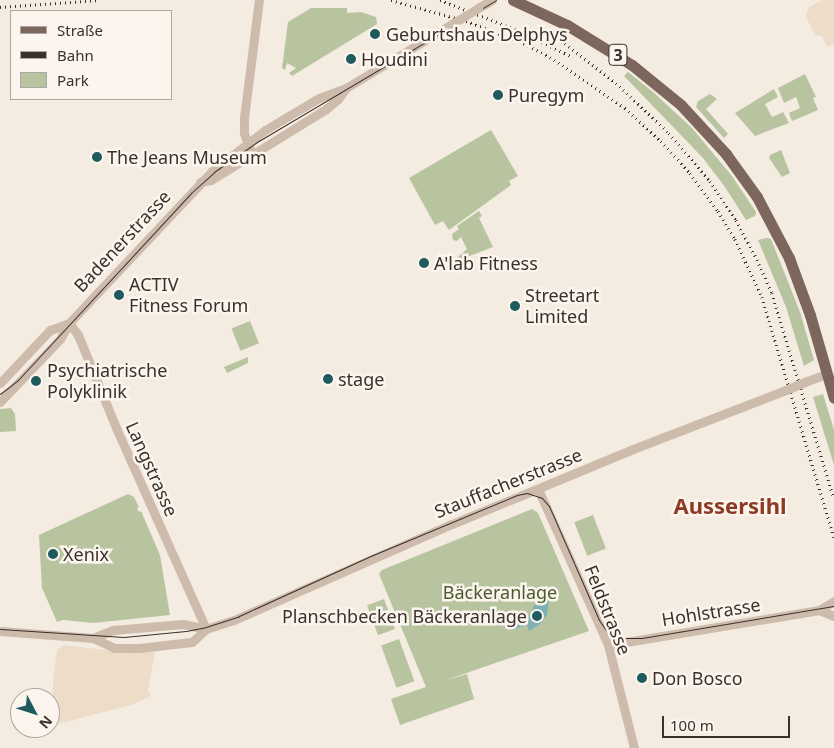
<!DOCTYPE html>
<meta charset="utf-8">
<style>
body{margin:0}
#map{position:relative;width:834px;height:748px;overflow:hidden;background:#f4ebe1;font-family:"Noto Sans",sans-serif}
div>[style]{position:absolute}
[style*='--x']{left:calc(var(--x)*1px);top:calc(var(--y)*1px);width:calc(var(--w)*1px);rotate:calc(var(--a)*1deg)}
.green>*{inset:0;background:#b8c4a0;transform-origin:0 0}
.plaza>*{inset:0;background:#ecdcc8}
.water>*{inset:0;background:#7fb0b2}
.tertiary>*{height:9px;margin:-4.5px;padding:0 4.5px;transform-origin:4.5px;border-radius:4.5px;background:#cdbbac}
.primary>*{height:11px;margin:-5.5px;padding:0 5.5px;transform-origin:5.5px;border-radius:5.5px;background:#7d675c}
.tram>*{height:1px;margin:-0.5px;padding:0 0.5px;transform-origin:0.5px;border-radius:0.5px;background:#3b302b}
.rail>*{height:2.5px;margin-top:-1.25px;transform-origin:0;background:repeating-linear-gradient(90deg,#3b302b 0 1px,transparent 0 5px)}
.tertiary-bridge>*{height:9px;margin:-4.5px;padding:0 4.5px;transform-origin:4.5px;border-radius:4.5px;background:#cdbbac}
.dots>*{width:14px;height:14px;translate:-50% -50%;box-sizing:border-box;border:2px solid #fbf5ee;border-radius:50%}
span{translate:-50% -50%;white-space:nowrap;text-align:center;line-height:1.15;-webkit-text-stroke:5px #fbf5ee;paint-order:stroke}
.shield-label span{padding:1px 4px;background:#fbf5ee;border:1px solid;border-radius:4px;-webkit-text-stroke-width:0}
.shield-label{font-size:16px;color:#3b302b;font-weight:700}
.poi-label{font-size:18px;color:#3b302b}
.left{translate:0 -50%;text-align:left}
.right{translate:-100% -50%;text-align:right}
.street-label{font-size:18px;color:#3b302b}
.park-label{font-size:18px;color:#4a5a2e}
.district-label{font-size:22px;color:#8c3b22;font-weight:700}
.legend{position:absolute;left:10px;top:10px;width:162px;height:90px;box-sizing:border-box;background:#fbf5ee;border:1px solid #aea6a0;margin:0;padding:6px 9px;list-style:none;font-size:15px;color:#3b302b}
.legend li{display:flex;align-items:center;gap:10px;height:25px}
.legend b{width:25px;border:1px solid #aea6a0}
.north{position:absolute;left:10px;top:688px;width:50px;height:50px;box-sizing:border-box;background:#fbf5ee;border:1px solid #aea6a0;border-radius:50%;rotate:130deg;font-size:14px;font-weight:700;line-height:20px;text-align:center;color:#3b302b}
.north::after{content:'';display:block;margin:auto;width:18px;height:22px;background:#1f5a5e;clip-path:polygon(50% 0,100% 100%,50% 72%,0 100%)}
.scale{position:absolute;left:662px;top:716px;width:128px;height:22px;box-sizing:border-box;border:2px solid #3b302b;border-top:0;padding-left:6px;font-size:15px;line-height:18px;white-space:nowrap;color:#3b302b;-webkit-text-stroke:4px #fbf5ee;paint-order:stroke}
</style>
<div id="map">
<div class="green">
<i style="clip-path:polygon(311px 8px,347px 8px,347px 13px,361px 12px,376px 17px,377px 24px,292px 76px,289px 73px,296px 68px,287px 63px,285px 70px,282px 68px,288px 22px)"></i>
<i style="clip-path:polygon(628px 72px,653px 92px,692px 128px,732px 176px,756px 212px,755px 216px,746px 220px,725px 187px,703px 158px,624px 76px)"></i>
<i style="clip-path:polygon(805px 74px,816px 97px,813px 98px,818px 110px,792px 121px,789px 113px,800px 108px,796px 97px,784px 103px,778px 88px)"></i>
<i style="clip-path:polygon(774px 89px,778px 97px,765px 104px,772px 117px,783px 112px,789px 123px,755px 136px,735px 113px)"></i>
<i style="clip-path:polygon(710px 94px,717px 99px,706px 109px,728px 134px,724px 138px,696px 107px,698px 101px)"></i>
<i style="clip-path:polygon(491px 130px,518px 176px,509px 181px,511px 185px,449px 230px,443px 221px,435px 225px,409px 178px)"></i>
<i style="clip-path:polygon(781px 150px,790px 173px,782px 177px,769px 158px,770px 155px)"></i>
<i style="clip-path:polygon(479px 211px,482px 216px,479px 218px,493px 247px,451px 263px,467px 249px,461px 237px,457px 241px,453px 240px,452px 234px,459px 229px,457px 226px)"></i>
<i style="clip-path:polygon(767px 238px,771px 239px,800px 312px,814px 360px,804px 366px,786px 307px,758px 240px)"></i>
<i style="left:250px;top:321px;width:24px;height:20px;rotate:68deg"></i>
<i style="clip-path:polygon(248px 357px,248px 363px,227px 373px,224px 367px)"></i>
<i style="clip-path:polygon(823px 394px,834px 430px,834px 465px,813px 397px)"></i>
<i style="clip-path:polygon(11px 408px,15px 414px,16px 431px,0 432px,0 409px)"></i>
<i style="clip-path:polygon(128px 494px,134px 497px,139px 507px,137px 508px,139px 512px,141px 511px,160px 555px,170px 615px,93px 623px,63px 620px,57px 622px,42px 588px,39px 535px)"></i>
<i style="clip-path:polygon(532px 509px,538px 513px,589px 631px,443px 681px,467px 674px,474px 699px,400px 725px,391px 699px,426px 687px,379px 574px,382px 570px)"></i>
<i style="left:593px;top:515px;width:36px;height:20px;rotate:69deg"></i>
<i style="left:384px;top:599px;width:32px;height:18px;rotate:70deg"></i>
<i style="left:399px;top:639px;width:45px;height:19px;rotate:70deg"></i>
</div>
<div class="plaza">
<i style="clip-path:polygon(822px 0,834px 0,834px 43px,827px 47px,822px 36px,815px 35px,806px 17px,808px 8px)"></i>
<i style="clip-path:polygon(64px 645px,114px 651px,155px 652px,148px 691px,151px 694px,149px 697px,131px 705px,53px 725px,53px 682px,57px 650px)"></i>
</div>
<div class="water">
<i style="clip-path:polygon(549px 601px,547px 615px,539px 625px,529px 631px,527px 625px,512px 630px,510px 623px,530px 615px,536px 602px)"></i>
</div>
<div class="tertiary">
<i style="--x:478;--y:8;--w:16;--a:-30"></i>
<i style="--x:250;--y:149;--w:17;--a:-111"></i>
<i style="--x:244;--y:133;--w:15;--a:-90"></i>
<i style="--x:244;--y:118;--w:119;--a:-82.8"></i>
<i style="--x:200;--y:182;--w:11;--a:-10"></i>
<i style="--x:211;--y:180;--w:135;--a:-31.7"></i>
<i style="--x:326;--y:109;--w:16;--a:-40"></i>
<i style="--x:338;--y:99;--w:14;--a:-54"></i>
<i style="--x:69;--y:323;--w:15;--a:53"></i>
<i style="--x:78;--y:335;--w:103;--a:67.7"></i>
<i style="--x:117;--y:430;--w:218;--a:65.9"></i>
<i style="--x:807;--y:381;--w:20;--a:-20"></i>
<i style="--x:0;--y:383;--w:73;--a:-46.7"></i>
<i style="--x:50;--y:330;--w:20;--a:-20"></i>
<i style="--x:0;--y:402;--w:87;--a:-46.4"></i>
<i style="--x:60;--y:339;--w:18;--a:-61"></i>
<i style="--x:69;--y:323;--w:209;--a:-46.7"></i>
<i style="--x:212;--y:171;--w:67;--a:-37.7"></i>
<i style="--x:265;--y:130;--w:63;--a:-30.7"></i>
<i style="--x:319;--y:98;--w:29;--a:-20"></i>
<i style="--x:346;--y:88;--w:122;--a:-31.2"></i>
<i style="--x:538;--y:489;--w:171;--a:65.8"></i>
<i style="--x:608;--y:645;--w:106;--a:75.8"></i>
<i style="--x:819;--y:610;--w:16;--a:22"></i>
<i style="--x:0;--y:631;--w:93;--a:4.3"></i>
<i style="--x:93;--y:638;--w:23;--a:25"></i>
<i style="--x:114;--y:648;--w:25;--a:0"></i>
<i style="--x:139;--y:648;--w:53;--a:-6.5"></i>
<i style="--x:192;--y:642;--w:19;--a:-43"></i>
<i style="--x:206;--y:629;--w:29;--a:-18"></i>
<i style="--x:234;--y:620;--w:238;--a:-23.8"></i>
<i style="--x:452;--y:524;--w:196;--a:-22.5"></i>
<i style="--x:633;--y:449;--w:164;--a:-21.1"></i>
<i style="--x:93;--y:638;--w:22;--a:-22"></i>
<i style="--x:113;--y:630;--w:70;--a:-4.9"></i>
<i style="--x:183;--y:624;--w:24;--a:12"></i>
<i style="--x:608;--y:645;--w:214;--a:-9.4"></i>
<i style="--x:819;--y:610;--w:17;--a:-31"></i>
</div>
<div class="primary">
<i style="--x:513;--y:0;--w:60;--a:24.8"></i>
<i style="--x:567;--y:25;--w:76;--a:31.6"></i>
<i style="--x:632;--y:65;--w:63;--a:39.2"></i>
<i style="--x:681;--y:105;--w:67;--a:47.4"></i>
<i style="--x:726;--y:154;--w:53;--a:54.2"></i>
<i style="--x:757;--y:197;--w:69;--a:62.3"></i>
<i style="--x:789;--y:258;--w:61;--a:69.8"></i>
<i style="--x:810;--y:315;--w:86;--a:73.9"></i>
</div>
<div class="tram">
<i style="--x:0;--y:394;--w:23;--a:-38"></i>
<i style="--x:18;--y:380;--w:255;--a:-47.2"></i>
<i style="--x:191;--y:193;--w:31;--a:-42"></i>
<i style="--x:214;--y:172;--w:52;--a:-34.9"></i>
<i style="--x:257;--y:142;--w:278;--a:-30.7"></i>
<i style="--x:0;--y:629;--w:124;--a:3.7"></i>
<i style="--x:124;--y:637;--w:62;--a:-5.5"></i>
<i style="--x:186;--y:631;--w:20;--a:-11"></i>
<i style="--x:206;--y:627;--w:35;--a:-18"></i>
<i style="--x:239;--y:616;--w:147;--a:-24.5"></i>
<i style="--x:373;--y:555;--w:156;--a:-22.6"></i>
<i style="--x:517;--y:495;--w:10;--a:-11"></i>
<i style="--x:527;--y:493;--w:16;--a:18"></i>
<i style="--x:542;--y:498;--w:11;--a:49"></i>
<i style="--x:549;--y:506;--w:124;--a:66.3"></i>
<i style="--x:599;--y:620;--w:16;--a:55"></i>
<i style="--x:608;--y:633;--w:9;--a:32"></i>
<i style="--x:616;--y:638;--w:26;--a:0"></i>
<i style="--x:642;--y:638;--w:195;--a:-9.5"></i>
</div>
<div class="rail">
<i style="--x:391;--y:0;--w:78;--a:15.6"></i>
<i style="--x:466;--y:21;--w:57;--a:20.7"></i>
<i style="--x:519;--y:41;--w:35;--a:27"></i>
<i style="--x:550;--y:57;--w:91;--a:34.2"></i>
<i style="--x:625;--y:108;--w:49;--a:42.5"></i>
<i style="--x:661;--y:141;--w:43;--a:47.8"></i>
<i style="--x:690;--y:173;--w:47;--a:53.6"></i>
<i style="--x:718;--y:211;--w:33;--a:59"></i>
<i style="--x:735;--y:239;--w:64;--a:65"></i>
<i style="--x:762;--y:297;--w:251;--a:73.3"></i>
<i style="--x:440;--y:0;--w:75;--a:21.1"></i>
<i style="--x:510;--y:27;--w:70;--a:25.5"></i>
<i style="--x:0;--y:7;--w:99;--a:-4"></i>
<i style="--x:565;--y:43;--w:65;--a:38.1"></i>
<i style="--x:616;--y:83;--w:73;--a:43.3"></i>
<i style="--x:669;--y:133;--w:63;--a:49.5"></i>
<i style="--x:710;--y:181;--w:47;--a:56.3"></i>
<i style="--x:736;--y:220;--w:40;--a:62"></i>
<i style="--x:755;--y:255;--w:42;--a:65.9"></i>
<i style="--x:772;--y:293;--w:214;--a:73.2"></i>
</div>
<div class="tertiary-bridge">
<i style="--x:450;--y:25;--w:33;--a:-31"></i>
<i style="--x:786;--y:390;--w:23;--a:-23"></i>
</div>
<div class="dots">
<i style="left:375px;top:34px;background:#1f5a5e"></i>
<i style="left:351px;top:59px;background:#1f5a5e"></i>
<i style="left:498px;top:95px;background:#1f5a5e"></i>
<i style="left:97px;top:157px;background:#1f5a5e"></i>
<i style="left:424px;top:263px;background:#1f5a5e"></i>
<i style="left:119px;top:295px;background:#1f5a5e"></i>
<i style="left:515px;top:306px;background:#1f5a5e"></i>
<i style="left:328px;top:379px;background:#1f5a5e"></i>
<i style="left:36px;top:381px;background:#1f5a5e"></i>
<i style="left:53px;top:554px;background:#1f5a5e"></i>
<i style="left:537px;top:616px;background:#1f5a5e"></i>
<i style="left:642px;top:678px;background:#1f5a5e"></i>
</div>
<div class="shield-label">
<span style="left:618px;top:55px">3</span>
</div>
<div class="poi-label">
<span class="left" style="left:386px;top:34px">Geburtshaus Delphys</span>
<span class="left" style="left:361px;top:59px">Houdini</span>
<span class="left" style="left:508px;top:95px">Puregym</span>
<span class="left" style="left:107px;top:157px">The Jeans Museum</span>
<span class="left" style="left:434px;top:263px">A'lab Fitness</span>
<span class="left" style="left:129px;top:295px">ACTIV<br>Fitness Forum</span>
<span class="left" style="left:525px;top:306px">Streetart<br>Limited</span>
<span class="left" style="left:47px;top:381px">Psychiatrische<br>Polyklinik</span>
<span class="left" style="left:338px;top:379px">stage</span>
<span class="left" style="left:63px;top:554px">Xenix</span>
<span class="right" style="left:527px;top:616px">Planschbecken Bäckeranlage</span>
<span class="left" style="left:652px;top:678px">Don Bosco</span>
</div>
<div class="street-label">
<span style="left:122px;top:241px;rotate:-47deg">Badenerstrasse</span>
<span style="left:152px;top:469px;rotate:66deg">Langstrasse</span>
<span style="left:508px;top:483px;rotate:-22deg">Stauffacherstrasse</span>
<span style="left:608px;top:610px;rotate:68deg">Feldstrasse</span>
<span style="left:711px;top:612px;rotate:-9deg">Hohlstrasse</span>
</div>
<div class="park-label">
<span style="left:500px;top:592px">Bäckeranlage</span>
</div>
<div class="district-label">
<span style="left:730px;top:506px">Aussersihl</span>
</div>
<ul class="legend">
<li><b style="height:6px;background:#7d675c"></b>Straße</li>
<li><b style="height:6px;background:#3b302b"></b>Bahn</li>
<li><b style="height:14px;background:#b8c4a0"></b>Park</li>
</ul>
<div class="north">N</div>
<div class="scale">100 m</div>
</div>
